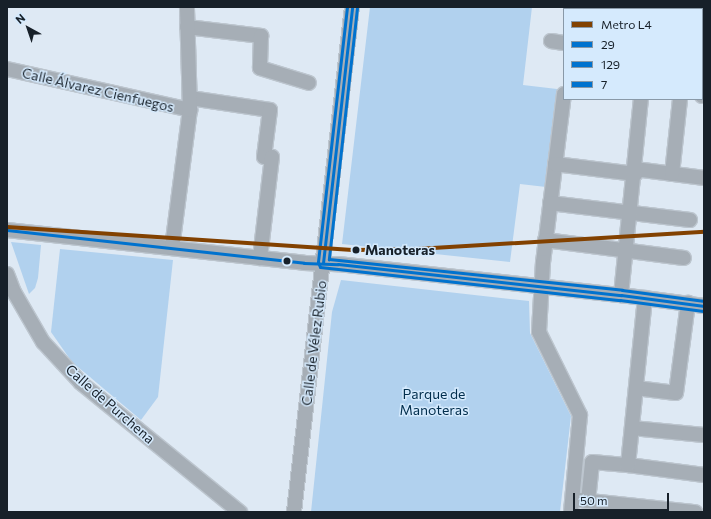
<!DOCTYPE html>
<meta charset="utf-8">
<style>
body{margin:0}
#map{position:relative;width:711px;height:519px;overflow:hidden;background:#dee9f4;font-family:Commissioner,sans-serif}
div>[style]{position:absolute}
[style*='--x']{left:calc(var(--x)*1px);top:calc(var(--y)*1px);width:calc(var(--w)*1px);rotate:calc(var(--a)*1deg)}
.green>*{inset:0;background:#b1d1ee}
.roads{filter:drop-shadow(1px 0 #bcc5ce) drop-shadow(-1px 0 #bcc5ce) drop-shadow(0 1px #bcc5ce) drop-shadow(0 -1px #bcc5ce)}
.minor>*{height:14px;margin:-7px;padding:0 7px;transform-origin:7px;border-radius:7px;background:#a6aeb6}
.bus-1>*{height:3px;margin:-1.5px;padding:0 1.5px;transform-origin:1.5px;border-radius:1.5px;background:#0072ce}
.bus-2>*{height:3px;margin:-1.5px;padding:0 1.5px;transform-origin:1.5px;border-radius:1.5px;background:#0072ce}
.bus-3>*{height:3px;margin:-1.5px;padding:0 1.5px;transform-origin:1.5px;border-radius:1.5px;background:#0072ce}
.metro-1>*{height:4px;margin:-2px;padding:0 2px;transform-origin:2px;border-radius:2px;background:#824100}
.dots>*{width:11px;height:11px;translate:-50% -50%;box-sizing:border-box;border:2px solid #d5eafd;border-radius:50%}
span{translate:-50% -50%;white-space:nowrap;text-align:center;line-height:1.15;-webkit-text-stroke:3px #d5eafd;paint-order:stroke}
.street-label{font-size:14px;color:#172029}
.stop-label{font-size:14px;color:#172029;font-weight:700}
.left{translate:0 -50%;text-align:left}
.park-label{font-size:14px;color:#022e4d}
.frame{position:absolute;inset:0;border:8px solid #172029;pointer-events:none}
.legend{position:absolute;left:563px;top:8px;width:140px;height:92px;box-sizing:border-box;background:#d5eafd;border:1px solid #8999a8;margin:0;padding:5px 7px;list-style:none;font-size:12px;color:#172029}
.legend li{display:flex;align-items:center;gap:8px;height:20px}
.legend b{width:20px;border:1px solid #8999a8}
.north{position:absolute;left:8px;top:8px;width:40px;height:40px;-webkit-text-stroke:3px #d5eafd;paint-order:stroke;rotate:320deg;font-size:11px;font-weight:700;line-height:16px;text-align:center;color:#172029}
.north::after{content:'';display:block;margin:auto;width:14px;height:18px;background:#172029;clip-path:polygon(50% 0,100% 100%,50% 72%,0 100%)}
.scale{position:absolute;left:573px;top:493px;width:96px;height:18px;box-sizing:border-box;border:2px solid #172029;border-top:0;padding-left:5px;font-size:12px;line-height:14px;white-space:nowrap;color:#172029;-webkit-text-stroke:3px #d5eafd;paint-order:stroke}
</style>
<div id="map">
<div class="green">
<i style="clip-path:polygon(370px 7px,532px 7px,523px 85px,557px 89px,546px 187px,520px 184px,510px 262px,342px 244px)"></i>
<i style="clip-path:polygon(11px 242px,41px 245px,38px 278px,35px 288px,29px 294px)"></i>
<i style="clip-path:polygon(60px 249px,173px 260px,158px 397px,141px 420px,72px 362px,51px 332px)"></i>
<i style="clip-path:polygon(341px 280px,529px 301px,530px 333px,571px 416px,560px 512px,311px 512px,332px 312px)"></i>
</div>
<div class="roads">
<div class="minor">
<i style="--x:622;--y:7;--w:18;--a:6"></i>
<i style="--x:609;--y:9;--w:2;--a:-90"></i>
<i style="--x:691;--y:9;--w:2;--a:-90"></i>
<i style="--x:187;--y:27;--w:75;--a:6.9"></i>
<i style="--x:261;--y:36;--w:32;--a:92"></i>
<i style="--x:260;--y:68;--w:51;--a:17"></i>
<i style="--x:551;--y:41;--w:13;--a:9"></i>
<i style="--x:7;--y:69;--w:188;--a:12.6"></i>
<i style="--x:564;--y:94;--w:169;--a:97.1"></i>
<i style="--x:543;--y:262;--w:70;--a:93.3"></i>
<i style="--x:539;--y:332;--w:93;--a:63.7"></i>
<i style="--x:580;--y:415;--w:97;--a:95.3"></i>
<i style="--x:702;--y:96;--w:2;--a:0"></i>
<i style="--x:190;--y:98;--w:81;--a:8.5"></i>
<i style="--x:270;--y:110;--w:47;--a:97.3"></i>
<i style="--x:264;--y:157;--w:8;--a:0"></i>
<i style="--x:272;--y:157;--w:102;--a:96.8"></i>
<i style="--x:555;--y:164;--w:81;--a:7.1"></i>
<i style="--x:635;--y:169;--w:70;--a:7.4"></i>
<i style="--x:672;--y:174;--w:75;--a:-83.9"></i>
<i style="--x:550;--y:203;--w:141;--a:6.9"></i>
<i style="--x:7;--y:230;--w:299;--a:6.3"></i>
<i style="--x:304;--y:263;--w:34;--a:2"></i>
<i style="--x:338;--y:264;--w:285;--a:6.3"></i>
<i style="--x:621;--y:295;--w:84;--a:7.5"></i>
<i style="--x:545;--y:240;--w:140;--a:7.4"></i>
<i style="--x:172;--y:248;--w:139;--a:-82.6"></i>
<i style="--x:190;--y:110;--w:103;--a:-91.7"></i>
<i style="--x:7;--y:274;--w:19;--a:69"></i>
<i style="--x:14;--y:292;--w:58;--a:59.9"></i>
<i style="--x:43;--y:342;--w:56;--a:47.2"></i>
<i style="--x:81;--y:383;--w:205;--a:39.1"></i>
<i style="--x:621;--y:295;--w:197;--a:-84.2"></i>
<i style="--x:636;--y:388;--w:40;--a:7.1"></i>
<i style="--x:676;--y:393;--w:91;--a:-82.4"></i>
<i style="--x:632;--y:428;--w:72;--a:5.6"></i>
<i style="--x:628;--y:465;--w:77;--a:7.5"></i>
<i style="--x:580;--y:500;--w:116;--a:6"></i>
<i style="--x:588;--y:501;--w:39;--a:-84"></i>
<i style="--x:592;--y:462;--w:36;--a:5"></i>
<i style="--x:628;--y:465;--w:168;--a:-84.2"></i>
<i style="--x:294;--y:512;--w:508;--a:-83.45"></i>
</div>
</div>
<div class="bus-1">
<i style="--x:7;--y:230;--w:299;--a:6.3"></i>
<i style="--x:304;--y:263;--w:34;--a:2"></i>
<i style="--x:338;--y:264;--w:285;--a:6.3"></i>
<i style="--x:621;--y:295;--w:84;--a:7.5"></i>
<i style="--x:323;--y:263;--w:258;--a:-83.5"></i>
</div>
<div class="bus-2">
<i style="--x:347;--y:7;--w:257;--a:96.5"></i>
<i style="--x:318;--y:262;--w:5;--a:68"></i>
<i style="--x:320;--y:267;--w:302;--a:6.3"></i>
<i style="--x:620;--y:300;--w:84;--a:7.5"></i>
</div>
<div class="bus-3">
<i style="--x:357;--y:8;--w:253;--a:96.4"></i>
<i style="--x:329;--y:259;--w:295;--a:6"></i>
<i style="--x:622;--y:290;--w:83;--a:7.6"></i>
</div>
<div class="metro-1">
<i style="--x:7;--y:227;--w:350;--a:3.8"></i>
<i style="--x:356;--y:250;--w:60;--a:-1"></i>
<i style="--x:416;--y:249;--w:289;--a:-3.4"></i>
</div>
<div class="dots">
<i style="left:356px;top:250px;background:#172029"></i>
<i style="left:287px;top:261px;background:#172029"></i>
</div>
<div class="street-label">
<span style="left:98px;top:90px;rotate:13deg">Calle Álvarez Cienfuegos</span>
<span style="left:314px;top:343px;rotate:-83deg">Calle de Vélez Rubio</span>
<span style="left:110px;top:404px;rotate:41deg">Calle de Purchena</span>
</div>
<div class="stop-label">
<span class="left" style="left:365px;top:250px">Manoteras</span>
</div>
<div class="park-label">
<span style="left:434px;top:402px">Parque de<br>Manoteras</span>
</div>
<div class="frame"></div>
<ul class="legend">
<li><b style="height:5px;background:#824100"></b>Metro L4</li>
<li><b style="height:5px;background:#0072ce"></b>29</li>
<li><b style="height:5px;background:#0072ce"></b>129</li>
<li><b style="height:5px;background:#0072ce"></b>7</li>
</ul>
<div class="north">N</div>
<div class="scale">50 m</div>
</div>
